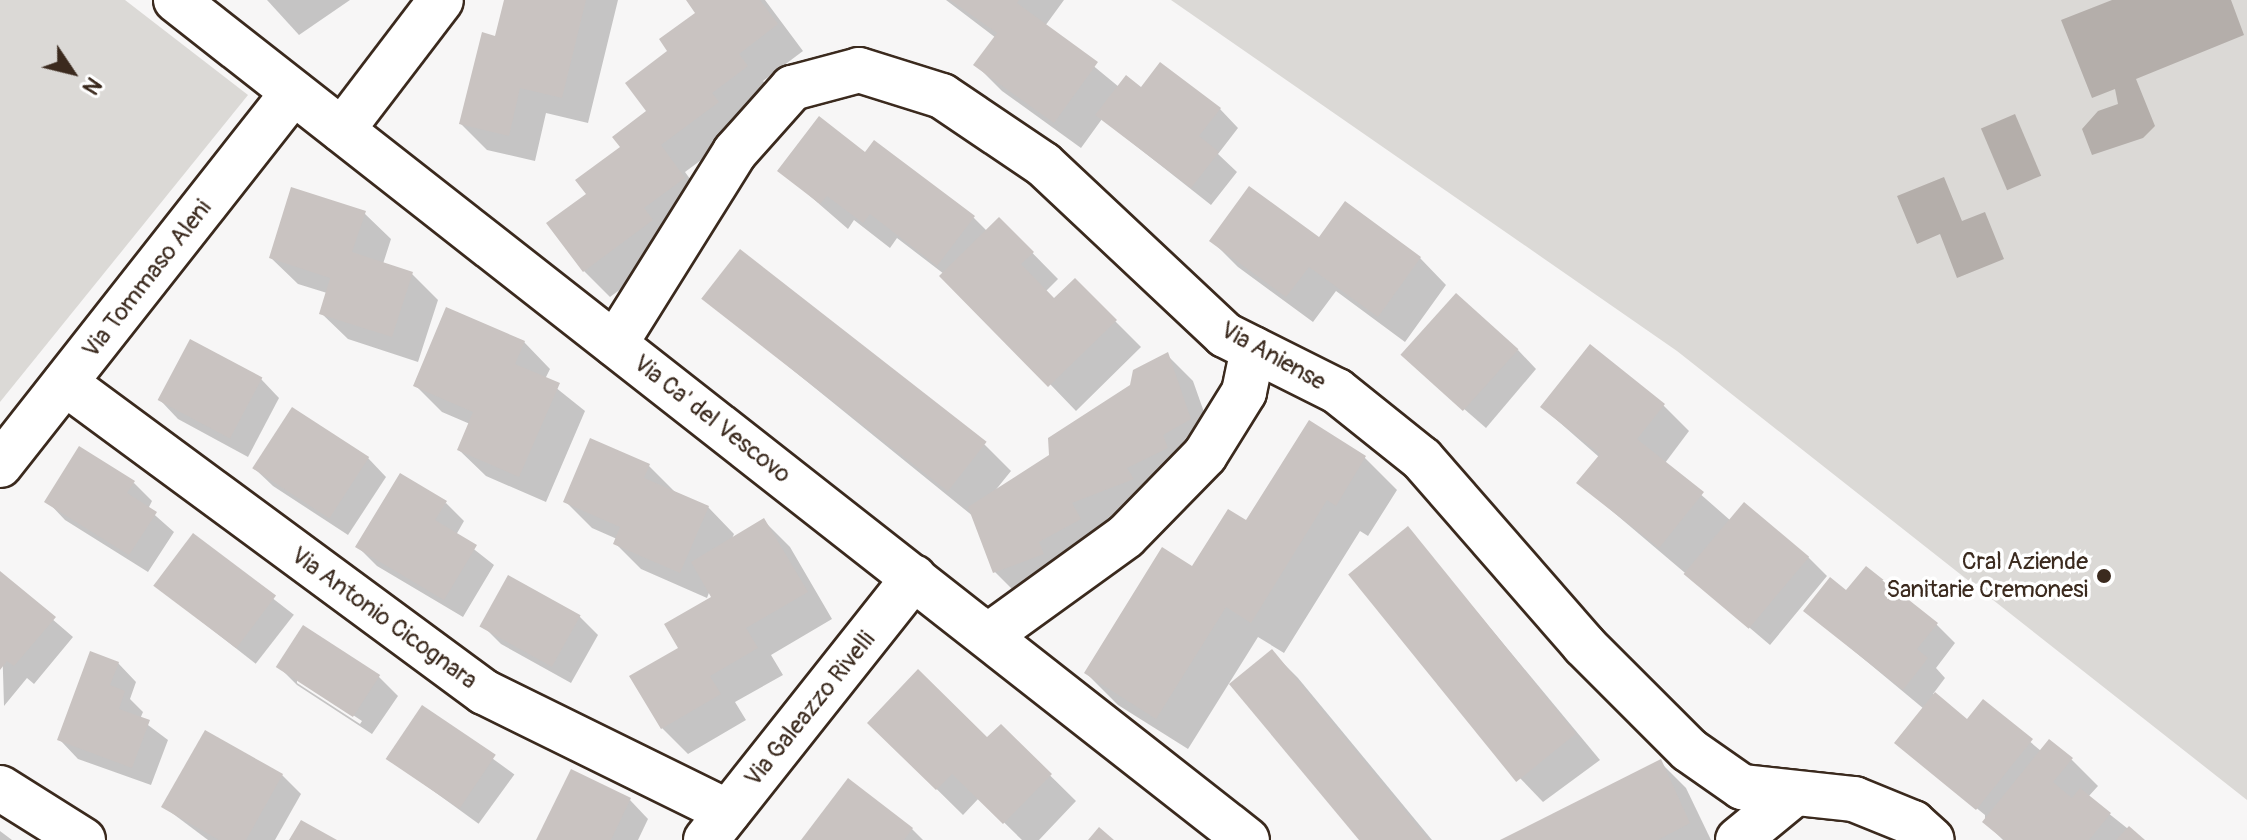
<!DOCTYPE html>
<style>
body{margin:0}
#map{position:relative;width:2247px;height:840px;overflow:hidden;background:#f7f6f6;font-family:Pangolin,sans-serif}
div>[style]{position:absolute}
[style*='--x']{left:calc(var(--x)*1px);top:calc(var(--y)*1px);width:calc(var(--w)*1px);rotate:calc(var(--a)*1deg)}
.green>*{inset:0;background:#dbd9d6}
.water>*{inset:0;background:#b4aeaa;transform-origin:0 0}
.shadow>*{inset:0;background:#0003;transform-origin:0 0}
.building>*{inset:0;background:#c9c3c1;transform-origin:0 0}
.roads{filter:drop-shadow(2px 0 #3b2a1e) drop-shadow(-2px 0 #3b2a1e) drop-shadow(0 2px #3b2a1e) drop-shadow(0 -2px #3b2a1e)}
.minor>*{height:44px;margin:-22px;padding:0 22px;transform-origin:22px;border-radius:22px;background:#fff}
.dots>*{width:22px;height:22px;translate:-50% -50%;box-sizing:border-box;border:4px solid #fff;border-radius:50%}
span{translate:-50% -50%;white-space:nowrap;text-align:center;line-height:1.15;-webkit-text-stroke:7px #fff;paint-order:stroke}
.street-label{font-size:24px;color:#3b2a1e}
.poi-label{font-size:24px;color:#3b2a1e}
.right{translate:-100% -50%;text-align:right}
.north{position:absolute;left:32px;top:32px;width:80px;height:80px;-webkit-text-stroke:6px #fff;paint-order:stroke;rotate:125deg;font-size:22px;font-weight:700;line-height:32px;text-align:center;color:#3b2a1e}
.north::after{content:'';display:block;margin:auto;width:28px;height:36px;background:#3b2a1e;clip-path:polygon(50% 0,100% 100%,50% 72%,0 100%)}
</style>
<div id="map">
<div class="green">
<i style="clip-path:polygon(0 0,125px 0,248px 95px,0 402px)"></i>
<i style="clip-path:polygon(1171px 0,2247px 0,2247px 800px,1677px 351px)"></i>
</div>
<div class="water">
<i style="clip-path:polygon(2112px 0,2231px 0,2244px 35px,2136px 79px,2155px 126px,2143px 138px,2092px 155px,2082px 129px,2098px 111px,2118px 104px,2115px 89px,2092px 98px,2061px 20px)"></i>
<i style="left:2015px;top:114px;width:67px;height:37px;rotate:67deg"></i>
<i style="clip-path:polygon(1944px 177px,1962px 221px,1985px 212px,2004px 259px,1957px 278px,1940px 234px,1917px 244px,1897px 196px)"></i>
</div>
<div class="shadow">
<i style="clip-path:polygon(267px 0,350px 0,299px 35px)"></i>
<i style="clip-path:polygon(506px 0,618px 0,588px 123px,546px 113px,535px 161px,487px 150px,461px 124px,497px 38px)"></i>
<i style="clip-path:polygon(689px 0,765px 0,803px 51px,763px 81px,773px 93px,743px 129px,685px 172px,709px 205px,677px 247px,610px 297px,584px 271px,589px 194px,649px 112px,670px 51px,698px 13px)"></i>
<i style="clip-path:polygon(946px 0,1064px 0,1045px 26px,1119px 87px,1220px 109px,1238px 128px,1218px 154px,1237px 172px,1211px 205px,1102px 119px,1081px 148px,1002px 91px,976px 65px,996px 38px)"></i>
<i style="clip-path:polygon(865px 155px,974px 218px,987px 231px,999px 219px,1058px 279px,1045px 292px,1054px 301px,1075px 281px,1141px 347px,1076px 411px,944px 274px,897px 238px,890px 248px,854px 220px,848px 229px,780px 170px)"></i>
<i style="clip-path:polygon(364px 213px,391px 239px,383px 264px,412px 274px,438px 300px,418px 362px,348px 339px,321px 313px,327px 293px,298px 284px,271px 258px)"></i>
<i style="clip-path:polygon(1320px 239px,1420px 258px,1446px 285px,1405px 342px,1336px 291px,1313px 322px,1238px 267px,1212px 241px)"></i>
<i style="clip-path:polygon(740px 252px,985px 445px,1011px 471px,994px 492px,1051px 456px,1167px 355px,1193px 381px,1216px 446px,1158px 505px,1096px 529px,1106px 546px,1021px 598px,995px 572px,974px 517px,704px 298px)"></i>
<i style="clip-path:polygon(524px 342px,550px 369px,545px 379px,585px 411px,546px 502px,486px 476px,459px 450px,470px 424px,442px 412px,415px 385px)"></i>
<i style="clip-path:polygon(1518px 350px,1536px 369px,1486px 428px,1424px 374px)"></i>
<i style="clip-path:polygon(261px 379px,279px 398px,248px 457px,178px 419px,160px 400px)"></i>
<i style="clip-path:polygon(1663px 405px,1689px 431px,1665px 463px,1731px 521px,1808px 557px,1827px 576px,1770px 645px,1579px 483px,1599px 457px,1542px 407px)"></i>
<i style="clip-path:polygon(1309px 423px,1365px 458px,1397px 490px,1368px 536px,1360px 531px,1284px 653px,1258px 637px,1188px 749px,1118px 705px,1086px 673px,1247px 523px)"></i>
<i style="clip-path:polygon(368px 458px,386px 477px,348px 535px,273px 486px,254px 468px)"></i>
<i style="clip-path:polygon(649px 466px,675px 492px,708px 507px,734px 534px,731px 541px,764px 521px,790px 547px,832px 619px,771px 655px,783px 675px,735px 702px,746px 720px,688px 754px,662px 728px,681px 648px,714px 597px,710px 590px,707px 598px,641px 569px,615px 543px,617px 539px,592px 528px,566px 502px)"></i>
<i style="clip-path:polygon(134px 483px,152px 501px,148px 509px,174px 532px,148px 572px,65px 520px,47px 501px)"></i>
<i style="clip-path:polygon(446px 503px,464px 521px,456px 535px,494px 565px,463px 617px,377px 566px,358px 547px)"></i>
<i style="clip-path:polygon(1408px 529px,1600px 760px,1543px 802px,1517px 775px)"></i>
<i style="left:193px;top:536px;width:128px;height:62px;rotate:38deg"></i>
<i style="clip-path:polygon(0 574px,73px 637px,34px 684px,27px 678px,4px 706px)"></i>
<i style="clip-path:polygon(1846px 593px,1936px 624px,1955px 643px,1936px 668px,1945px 678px,1933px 694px,1967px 721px,1983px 702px,2041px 751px,2072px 760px,2098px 786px,2088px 797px,2142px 840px,2003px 840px,1985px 822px,1985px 815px,1897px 743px,1924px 709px,1806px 611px)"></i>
<i style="clip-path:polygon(579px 616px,598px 635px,571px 683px,501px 644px,482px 625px)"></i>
<i style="clip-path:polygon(evenodd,304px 628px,379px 677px,398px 696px,372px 734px,297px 685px,278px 666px,304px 628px,297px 678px,362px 721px,360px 724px,297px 683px,297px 678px)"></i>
<i style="clip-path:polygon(1272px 652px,1298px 678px,1432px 840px,1361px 840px)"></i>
<i style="clip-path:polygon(118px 663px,136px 682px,130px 699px,143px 712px,140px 719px,168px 740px,151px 785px,78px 759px,60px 740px)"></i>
<i style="left:423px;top:708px;width:113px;height:61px;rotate:36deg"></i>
<i style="clip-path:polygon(1001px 727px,1076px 801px,1039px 840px,1022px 840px,979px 798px,963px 815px,896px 749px,987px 740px)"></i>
<i style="clip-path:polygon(1660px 762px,1686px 788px,1711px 840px,1505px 840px)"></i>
<i style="clip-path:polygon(282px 775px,301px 794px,275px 840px,208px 840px,164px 807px)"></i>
<i style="clip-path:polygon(630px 800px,648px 819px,638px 840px,538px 840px)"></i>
<i style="clip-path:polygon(912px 829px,923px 840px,804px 840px)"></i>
<i style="clip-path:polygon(0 831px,12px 840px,0 840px)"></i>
</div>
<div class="building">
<i style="clip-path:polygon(504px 0,586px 0,562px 98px,520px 88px,509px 136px,459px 124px,482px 32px,495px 36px)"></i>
<i style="clip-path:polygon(686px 0,760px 0,778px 24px,739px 54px,748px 66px,712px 93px,719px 102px,661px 145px,685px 178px,644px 208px,653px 220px,583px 272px,546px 223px,586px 194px,575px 180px,620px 147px,612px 137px,646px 111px,625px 83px,667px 51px,659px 39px,695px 13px)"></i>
<i style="clip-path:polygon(950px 0,1019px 0,1017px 3px,1098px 62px,1054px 123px,973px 65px,997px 33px)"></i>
<i style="clip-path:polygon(1160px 62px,1221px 108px,1199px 136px,1219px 152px,1191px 188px,1095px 115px,1126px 75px,1141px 87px)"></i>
<i style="clip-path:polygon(819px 116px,865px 152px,874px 140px,975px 216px,937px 266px,870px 214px,863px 223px,827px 196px,820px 204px,777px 171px)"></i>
<i style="clip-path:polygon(1249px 186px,1319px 237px,1345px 201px,1421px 257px,1378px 317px,1309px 267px,1286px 297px,1209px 241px)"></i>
<i style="clip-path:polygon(291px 187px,366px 211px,352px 252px,413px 272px,392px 337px,319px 314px,330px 278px,269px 258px)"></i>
<i style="clip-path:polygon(999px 217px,1034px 252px,1021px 264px,1054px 298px,1075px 278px,1117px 320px,1048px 387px,939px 276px)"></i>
<i style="left:740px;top:249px;width:313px;height:63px;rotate:38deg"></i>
<i style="left:1456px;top:293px;width:84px;height:83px;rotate:42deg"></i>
<i style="clip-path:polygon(446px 307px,525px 341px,515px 364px,560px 383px,519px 477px,457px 450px,473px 412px,413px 386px)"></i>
<i style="left:190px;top:339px;width:82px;height:69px;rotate:28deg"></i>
<i style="clip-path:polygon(1590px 344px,1665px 404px,1637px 439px,1704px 492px,1659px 548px,1576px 483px,1600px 454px,1540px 407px)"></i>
<i style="clip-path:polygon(1168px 352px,1191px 419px,1163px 435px,1168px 448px,1127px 468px,1134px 479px,1072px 503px,1081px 519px,1039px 542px,1044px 554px,993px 573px,968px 507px,1049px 455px,1048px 438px,1130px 385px,1133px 370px)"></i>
<i style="left:292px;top:407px;width:92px;height:73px;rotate:33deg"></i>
<i style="clip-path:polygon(1309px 420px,1366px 456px,1336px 506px,1327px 500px,1251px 623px,1226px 607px,1156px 719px,1084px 673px,1162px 547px,1192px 566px,1228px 509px,1246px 520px)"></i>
<i style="clip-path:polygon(590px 438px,650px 464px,644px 478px,709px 506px,680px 573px,613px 544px,620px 527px,563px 502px)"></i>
<i style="clip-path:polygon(79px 446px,135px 481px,127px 493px,157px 512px,129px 555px,44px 502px)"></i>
<i style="clip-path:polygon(400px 473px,447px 501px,435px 520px,477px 545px,444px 600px,355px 547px)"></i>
<i style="left:1744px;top:502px;width:85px;height:94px;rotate:40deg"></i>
<i style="clip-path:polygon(764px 518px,808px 592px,746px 628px,758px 648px,710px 676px,721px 694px,661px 729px,629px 676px,678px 648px,664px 624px,711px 597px,691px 562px)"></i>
<i style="left:1408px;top:526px;width:267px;height:77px;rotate:51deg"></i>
<i style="left:193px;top:533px;width:104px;height:66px;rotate:37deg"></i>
<i style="clip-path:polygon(1866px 566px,1938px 623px,1917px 649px,1928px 658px,1903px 690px,1803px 611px,1830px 577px,1846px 590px)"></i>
<i style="clip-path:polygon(0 571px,56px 617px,14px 666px,7px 661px,0 670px)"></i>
<i style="left:508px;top:575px;width:83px;height:59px;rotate:29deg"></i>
<i style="left:303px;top:625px;width:92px;height:50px;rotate:33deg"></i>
<i style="clip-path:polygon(1272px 649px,1429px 840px,1359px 840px,1229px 684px)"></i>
<i style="clip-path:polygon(90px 651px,119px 662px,110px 685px,125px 691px,119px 709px,150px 720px,132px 768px,57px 740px)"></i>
<i style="clip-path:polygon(918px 669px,987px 737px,1001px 724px,1052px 774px,1003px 824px,952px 774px,936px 790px,867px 723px)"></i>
<i style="clip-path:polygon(1935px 692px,1967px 719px,1983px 699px,2033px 739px,1976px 810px,1894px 743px)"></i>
<i style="left:422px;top:705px;width:89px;height:65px;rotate:34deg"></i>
<i style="clip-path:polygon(205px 730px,283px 774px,246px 840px,219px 840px,161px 807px)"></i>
<i style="clip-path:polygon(2049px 739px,2073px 758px,2053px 782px,2072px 798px,2080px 788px,2111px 813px,2089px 840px,2004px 840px,1982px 822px)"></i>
<i style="clip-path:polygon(1661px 759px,1690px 823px,1658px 840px,1500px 840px)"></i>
<i style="clip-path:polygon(571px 769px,631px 798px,611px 840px,536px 840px)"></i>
<i style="clip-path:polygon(848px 778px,913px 828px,904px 840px,801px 840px)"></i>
<i style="clip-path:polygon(301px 820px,337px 840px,289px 840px)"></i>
<i style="clip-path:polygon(2129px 826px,2145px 840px,2116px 840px)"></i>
<i style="clip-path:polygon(1099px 827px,1114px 840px,1088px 840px)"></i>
</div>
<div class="roads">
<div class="minor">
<i style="--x:176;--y:0;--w:1361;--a:38.11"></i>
<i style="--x:342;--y:130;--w:163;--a:-52.7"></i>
<i style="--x:615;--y:344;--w:226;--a:-58"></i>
<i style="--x:735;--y:152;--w:86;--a:-48.3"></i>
<i style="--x:792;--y:88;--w:69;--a:-15"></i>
<i style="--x:859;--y:70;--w:87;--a:17.4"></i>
<i style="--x:942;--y:96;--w:122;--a:34"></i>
<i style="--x:1043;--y:164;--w:250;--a:43.2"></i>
<i style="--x:1225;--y:335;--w:125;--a:26.6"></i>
<i style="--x:1337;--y:391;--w:109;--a:38.7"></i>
<i style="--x:1422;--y:459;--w:247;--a:48.9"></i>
<i style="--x:1584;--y:645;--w:148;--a:45"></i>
<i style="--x:1689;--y:750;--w:65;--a:34.9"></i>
<i style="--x:1742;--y:787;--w:113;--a:6.1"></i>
<i style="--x:1854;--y:799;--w:64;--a:22.1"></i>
<i style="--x:1913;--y:823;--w:25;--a:42"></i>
<i style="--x:65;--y:383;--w:521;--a:36.41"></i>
<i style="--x:484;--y:692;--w:272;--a:26.2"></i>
<i style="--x:0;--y:465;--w:474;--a:-51.8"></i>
<i style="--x:988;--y:636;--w:170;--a:-35.9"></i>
<i style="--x:1126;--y:536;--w:113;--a:-45.7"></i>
<i style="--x:1205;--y:455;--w:74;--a:-58.2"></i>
<i style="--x:1244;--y:392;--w:44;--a:-78.2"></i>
<i style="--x:0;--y:788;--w:98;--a:32.1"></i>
<i style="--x:706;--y:840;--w:335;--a:-51.6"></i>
<i style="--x:1738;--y:840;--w:72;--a:-39.4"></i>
</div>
</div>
<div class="dots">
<i style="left:2104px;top:576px;background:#3b2a1e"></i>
</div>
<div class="street-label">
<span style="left:147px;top:279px;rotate:-52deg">Via Tommaso Aleni</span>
<span style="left:1273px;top:356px;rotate:29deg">Via Aniense</span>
<span style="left:712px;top:419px;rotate:38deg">Via Ca' del Vescovo</span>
<span style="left:384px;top:618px;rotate:36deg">Via Antonio Cicognara</span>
<span style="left:810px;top:709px;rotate:-51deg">Via Galeazzo Rivelli</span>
</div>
<div class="poi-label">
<span class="right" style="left:2088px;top:576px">Cral Aziende<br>Sanitarie Cremonesi</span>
</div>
<div class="north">N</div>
</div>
